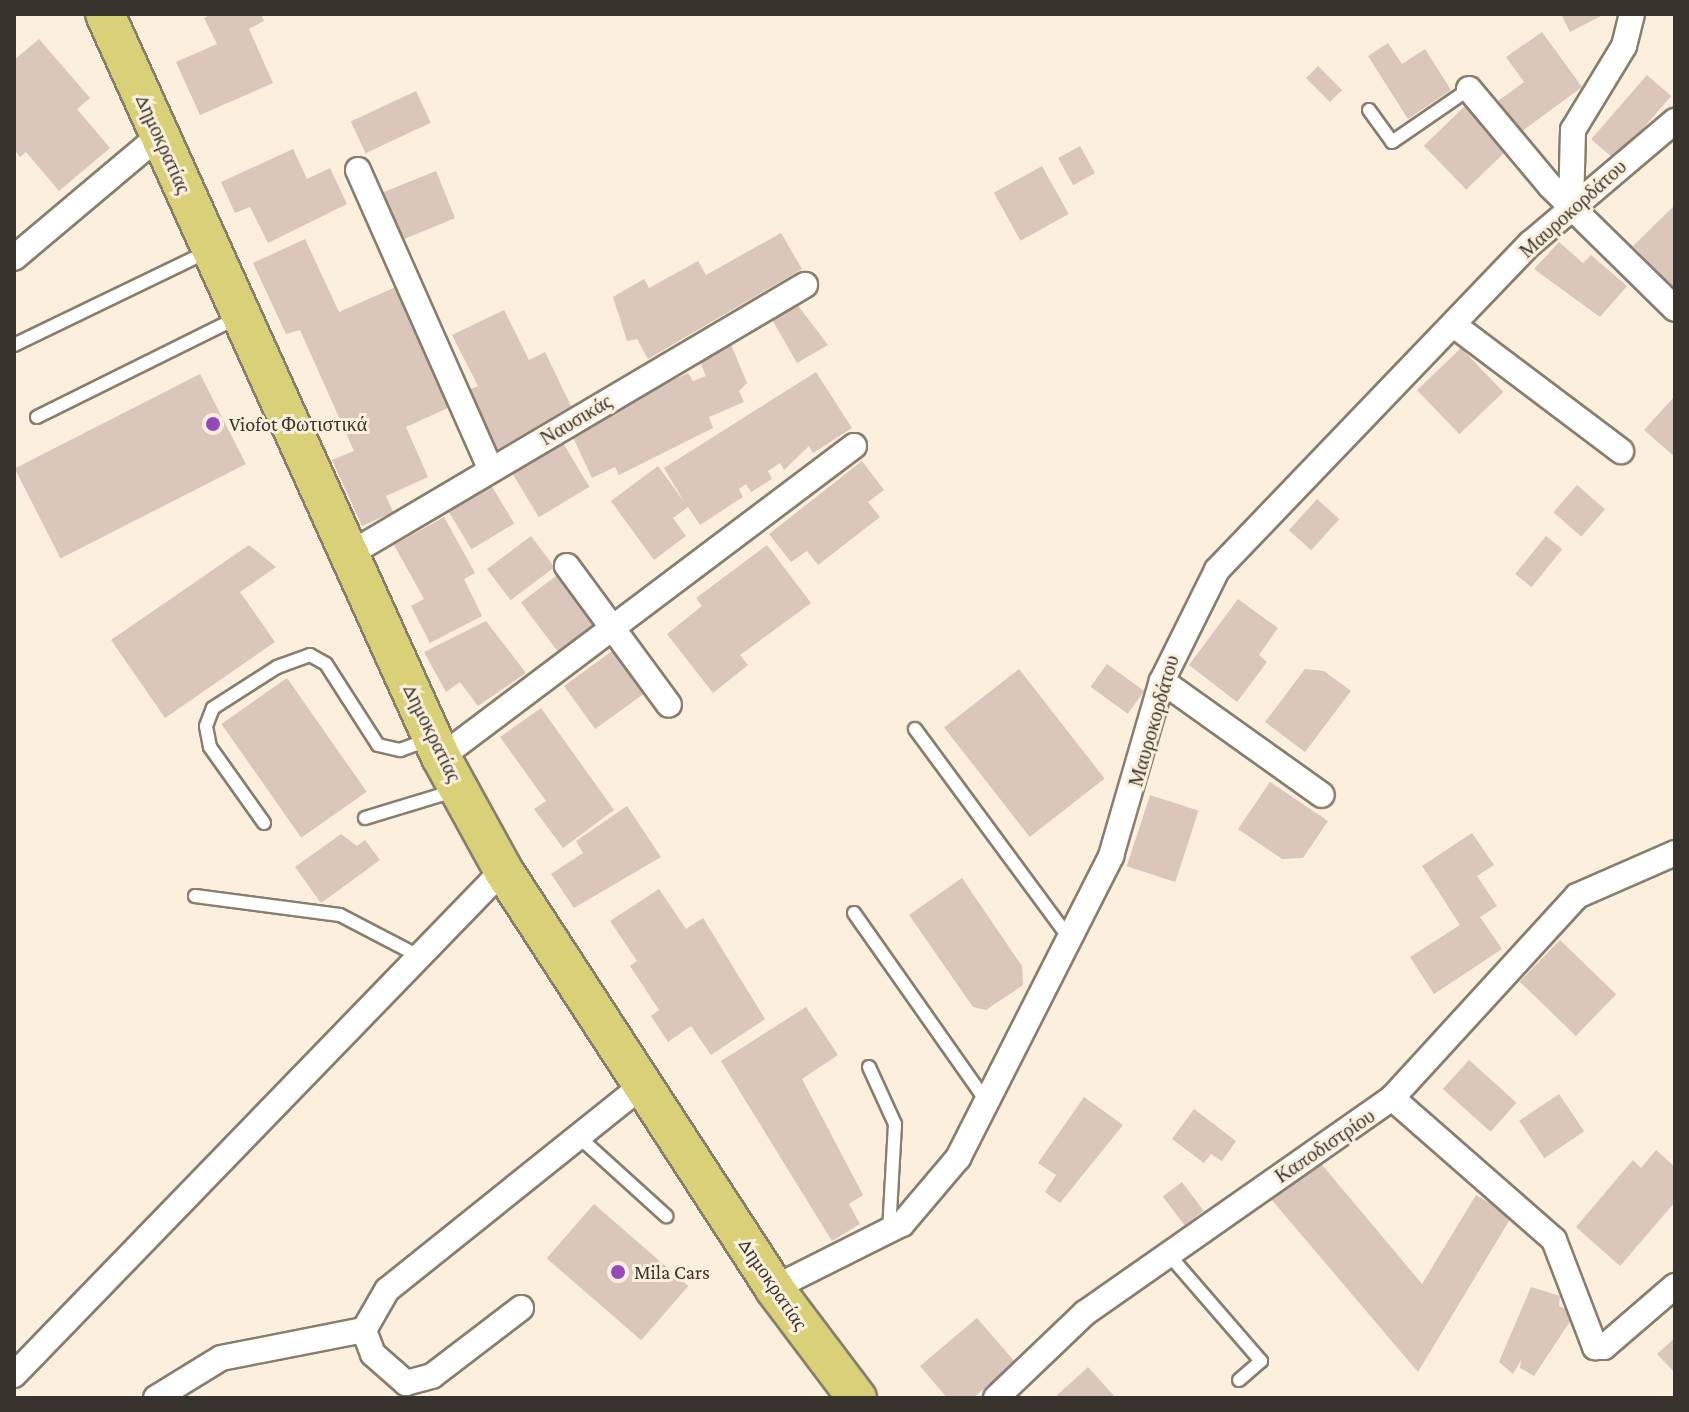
<!DOCTYPE html>
<meta charset="utf-8">
<style>
body{margin:0}
#map{position:relative;width:1689px;height:1412px;overflow:hidden;background:#fcefdd;font-family:"Crimson Pro",serif}
div>[style]{position:absolute}
[style*='--x']{left:calc(var(--x)*1px);top:calc(var(--y)*1px);width:calc(var(--w)*1px);rotate:calc(var(--a)*1deg)}
.building>*{inset:0;background:#dac6bb;transform-origin:0 0}
.roads{filter:drop-shadow(2px 0 #887e6d) drop-shadow(-2px 0 #887e6d) drop-shadow(0 2px #887e6d) drop-shadow(0 -2px #887e6d)}
.service>*{height:12px;margin:-6px;padding:0 6px;transform-origin:6px;border-radius:6px;background:#fff}
.minor>*{height:24px;margin:-12px;padding:0 12px;transform-origin:12px;border-radius:12px;background:#fff}
.primary>*{height:38px;margin:-19px;padding:0 19px;transform-origin:19px;border-radius:19px;background:#d9d078}
.dots>*{width:22px;height:22px;translate:-50% -50%;box-sizing:border-box;border:4px solid #fcefdd;border-radius:50%}
span{translate:-50% -50%;white-space:nowrap;text-align:center;line-height:1.15;-webkit-text-stroke:6px #fcefdd;paint-order:stroke}
.street-label{font-size:20px;color:#38342d}
.poi-label{font-size:20px;color:#38342d}
.left{translate:0 -50%;text-align:left}
.frame{position:absolute;inset:0;border:16px solid #38342d;pointer-events:none}
</style>
<div id="map">
<div class="building">
<i style="clip-path:polygon(212px 14px,261px 14px,264px 21px,249px 29px,273px 83px,200px 115px,176px 62px,217px 44px,204px 18px)"></i>
<i style="clip-path:polygon(1561px 14px,1605px 14px,1570px 32px)"></i>
<i style="clip-path:polygon(1542px 32px,1582px 87px,1521px 132px,1498px 101px,1524px 82px,1506px 57px)"></i>
<i style="clip-path:polygon(39px 39px,90px 98px,77px 109px,110px 148px,59px 191px,26px 152px,20px 157px,14px 149px,14px 60px)"></i>
<i style="clip-path:polygon(1388px 43px,1402px 64px,1425px 49px,1451px 90px,1408px 119px,1368px 56px)"></i>
<i style="left:1318px;top:66px;width:34px;height:17px;rotate:45deg"></i>
<i style="left:1647px;top:75px;width:32px;height:85px;rotate:41deg"></i>
<i style="left:416px;top:91px;width:35px;height:72px;rotate:65deg"></i>
<i style="left:1467px;top:104px;width:61px;height:60px;rotate:46deg"></i>
<i style="left:1080px;top:146px;width:31px;height:25px;rotate:61deg"></i>
<i style="clip-path:polygon(293px 149px,307px 179px,330px 168px,347px 204px,268px 243px,250px 207px,235px 213px,221px 182px)"></i>
<i style="left:1042px;top:166px;width:55px;height:55px;rotate:61deg"></i>
<i style="left:436px;top:171px;width:51px;height:57px;rotate:68deg"></i>
<i style="clip-path:polygon(1675px 205px,1675px 289px,1633px 246px)"></i>
<i style="clip-path:polygon(781px 233px,802px 269px,648px 359px,637px 339px,627px 341px,613px 297px,644px 279px,649px 288px,698px 261px,706px 275px)"></i>
<i style="clip-path:polygon(305px 239px,339px 312px,398px 286px,450px 407px,406px 427px,428px 477px,386px 496px,393px 512px,362px 526px,332px 460px,354px 451px,300px 330px,286px 334px,253px 263px)"></i>
<i style="clip-path:polygon(1559px 242px,1583px 263px,1591px 255px,1627px 286px,1600px 317px,1534px 269px)"></i>
<i style="clip-path:polygon(796px 303px,828px 345px,797px 363px,771px 318px)"></i>
<i style="clip-path:polygon(504px 310px,529px 360px,545px 352px,571px 406px,493px 452px,463px 392px,478px 386px,452px 335px)"></i>
<i style="clip-path:polygon(729px 340px,747px 383px,739px 391px,744px 402px,709px 417px,713px 428px,619px 475px,615px 467px,592px 478px,569px 429px,688px 373px,693px 381px,706px 376px,697px 355px)"></i>
<i style="left:1461px;top:348px;width:61px;height:61px;rotate:46deg"></i>
<i style="clip-path:polygon(816px 372px,852px 428px,813px 453px,809px 446px,784px 470px,780px 463px,768px 471px,772px 479px,751px 492px,746px 484px,739px 489px,743px 497px,700px 525px,688px 507px,673px 518px,686px 536px,654px 560px,611px 501px,658px 466px,685px 503px,664px 468px)"></i>
<i style="left:200px;top:374px;width:101px;height:208px;rotate:63deg"></i>
<i style="clip-path:polygon(1675px 396px,1675px 457px,1644px 430px)"></i>
<i style="left:560px;top:438px;width:57px;height:59px;rotate:59deg"></i>
<i style="clip-path:polygon(862px 461px,884px 490px,868px 502px,880px 517px,818px 565px,807px 551px,791px 562px,769px 534px)"></i>
<i style="left:491px;top:485px;width:45px;height:50px;rotate:59deg"></i>
<i style="left:1577px;top:485px;width:37px;height:36px;rotate:41deg"></i>
<i style="left:1317px;top:499px;width:30px;height:42px;rotate:42deg"></i>
<i style="clip-path:polygon(444px 517px,475px 573px,464px 579px,482px 616px,430px 643px,411px 606px,424px 599px,394px 545px)"></i>
<i style="left:531px;top:536px;width:39px;height:55px;rotate:53deg"></i>
<i style="left:1546px;top:536px;width:21px;height:49px;rotate:39deg"></i>
<i style="clip-path:polygon(249px 545px,276px 567px,240px 592px,275px 642px,165px 718px,111px 640px)"></i>
<i style="clip-path:polygon(767px 545px,811px 603px,740px 655px,748px 665px,713px 693px,667px 634px,702px 606px,696px 598px)"></i>
<i style="left:560px;top:573px;width:61px;height:49px;rotate:53deg"></i>
<i style="clip-path:polygon(1238px 599px,1278px 628px,1259px 655px,1267px 662px,1237px 702px,1189px 665px)"></i>
<i style="clip-path:polygon(486px 621px,526px 673px,478px 706px,460px 682px,446px 692px,424px 652px)"></i>
<i style="left:615px;top:649px;width:53px;height:63px;rotate:54deg"></i>
<i style="left:1107px;top:664px;width:46px;height:28px;rotate:36deg"></i>
<i style="left:1019px;top:669px;width:139px;height:95px;rotate:52deg"></i>
<i style="clip-path:polygon(1305px 669px,1324px 671px,1351px 691px,1305px 752px,1265px 722px)"></i>
<i style="left:287px;top:678px;width:139px;height:80px;rotate:55deg"></i>
<i style="clip-path:polygon(541px 708px,614px 810px,563px 848px,534px 809px,546px 801px,500px 737px)"></i>
<i style="clip-path:polygon(1270px 782px,1328px 821px,1303px 858px,1282px 859px,1238px 829px)"></i>
<i style="left:1150px;top:795px;width:51px;height:75px;rotate:18deg"></i>
<i style="clip-path:polygon(627px 806px,661px 857px,574px 908px,551px 874px,583px 853px,576px 841px)"></i>
<i style="clip-path:polygon(1472px 833px,1494px 865px,1477px 876px,1497px 906px,1480px 917px,1502px 949px,1434px 994px,1410px 957px,1460px 925px,1422px 866px)"></i>
<i style="clip-path:polygon(341px 834px,357px 846px,365px 840px,380px 860px,321px 903px,295px 867px)"></i>
<i style="clip-path:polygon(962px 878px,1022px 966px,1023px 985px,986px 1010px,973px 1007px,909px 915px)"></i>
<i style="clip-path:polygon(659px 889px,686px 929px,703px 918px,765px 1019px,711px 1055px,691px 1026px,668px 1042px,651px 1016px,659px 1010px,630px 966px,637px 961px,610px 921px)"></i>
<i style="left:1560px;top:940px;width:78px;height:58px;rotate:44deg"></i>
<i style="clip-path:polygon(806px 1007px,838px 1055px,802px 1079px,863px 1195px,849px 1204px,860px 1224px,832px 1241px,721px 1061px)"></i>
<i style="left:1469px;top:1060px;width:64px;height:39px;rotate:42deg"></i>
<i style="left:1559px;top:1094px;width:45px;height:48px;rotate:56deg"></i>
<i style="clip-path:polygon(1084px 1097px,1123px 1125px,1060px 1203px,1045px 1192px,1056px 1175px,1038px 1163px)"></i>
<i style="clip-path:polygon(1194px 1109px,1236px 1141px,1222px 1161px,1211px 1154px,1204px 1163px,1172px 1139px)"></i>
<i style="clip-path:polygon(1656px 1150px,1675px 1167px,1675px 1202px,1620px 1266px,1576px 1227px,1633px 1160px,1641px 1168px)"></i>
<i style="clip-path:polygon(1318px 1160px,1422px 1284px,1476px 1195px,1512px 1216px,1418px 1372px,1271px 1199px)"></i>
<i style="left:1182px;top:1182px;width:36px;height:24px;rotate:53deg"></i>
<i style="left:594px;top:1204px;width:125px;height:72px;rotate:41deg"></i>
<i style="clip-path:polygon(1531px 1287px,1560px 1296px,1559px 1306px,1575px 1314px,1534px 1376px,1520px 1368px,1521px 1360px,1513px 1374px,1499px 1362px)"></i>
<i style="clip-path:polygon(977px 1318px,1015px 1362px,973px 1398px,947px 1398px,920px 1366px)"></i>
<i style="clip-path:polygon(1675px 1338px,1675px 1373px,1657px 1354px)"></i>
<i style="clip-path:polygon(1088px 1367px,1116px 1398px,1054px 1398px)"></i>
</div>
<div class="roads">
<div class="service">
<i style="--x:1369;--y:110;--w:39;--a:54"></i>
<i style="--x:1392;--y:142;--w:93;--a:-34.5"></i>
<i style="--x:14;--y:345;--w:213;--a:-25.8"></i>
<i style="--x:37;--y:417;--w:222;--a:-26.4"></i>
<i style="--x:915;--y:729;--w:261;--a:53.6"></i>
<i style="--x:365;--y:818;--w:93;--a:-16.9"></i>
<i style="--x:264;--y:823;--w:93;--a:-125.4"></i>
<i style="--x:210;--y:747;--w:21;--a:-101"></i>
<i style="--x:206;--y:726;--w:19;--a:-69"></i>
<i style="--x:213;--y:708;--w:76;--a:-32.6"></i>
<i style="--x:277;--y:667;--w:35;--a:-20"></i>
<i style="--x:310;--y:655;--w:18;--a:29"></i>
<i style="--x:326;--y:664;--w:96;--a:57.3"></i>
<i style="--x:378;--y:745;--w:23;--a:13"></i>
<i style="--x:400;--y:750;--w:30;--a:-20"></i>
<i style="--x:195;--y:896;--w:146;--a:7.5"></i>
<i style="--x:340;--y:915;--w:85;--a:27.5"></i>
<i style="--x:854;--y:913;--w:230;--a:54.9"></i>
<i style="--x:869;--y:1067;--w:63;--a:65.5"></i>
<i style="--x:895;--y:1124;--w:106;--a:93.2"></i>
<i style="--x:579;--y:1137;--w:118;--a:42.2"></i>
<i style="--x:1170;--y:1256;--w:139;--a:49.1"></i>
<i style="--x:1261;--y:1361;--w:29;--a:139"></i>
</div>
<div class="minor">
<i style="--x:1469;--y:89;--w:126;--a:50.1"></i>
<i style="--x:1550;--y:186;--w:175;--a:44.5"></i>
<i style="--x:358;--y:170;--w:328;--a:66.1"></i>
<i style="--x:1571;--y:207;--w:77;--a:-88.5"></i>
<i style="--x:1573;--y:130;--w:98;--a:-58.7"></i>
<i style="--x:1624;--y:46;--w:33;--a:-76"></i>
<i style="--x:14;--y:258;--w:191;--a:-40.1"></i>
<i style="--x:1455;--y:326;--w:208;--a:37"></i>
<i style="--x:348;--y:555;--w:531;--a:-30.58"></i>
<i style="--x:567;--y:566;--w:172;--a:53.7"></i>
<i style="--x:1162;--y:681;--w:196;--a:35.5"></i>
<i style="--x:441;--y:757;--w:517;--a:-36.98"></i>
<i style="--x:1392;--y:1098;--w:215;--a:41.2"></i>
<i style="--x:1554;--y:1240;--w:115;--a:69"></i>
<i style="--x:1595;--y:1347;--w:9;--a:0"></i>
<i style="--x:1604;--y:1347;--w:94;--a:-40.7"></i>
<i style="--x:774;--y:1288;--w:143;--a:-26.6"></i>
<i style="--x:902;--y:1224;--w:87;--a:-49.7"></i>
<i style="--x:958;--y:1158;--w:339;--a:-63.1"></i>
<i style="--x:1111;--y:856;--w:182;--a:-73.8"></i>
<i style="--x:1162;--y:681;--w:124;--a:-63.6"></i>
<i style="--x:1217;--y:570;--w:453;--a:-46.2"></i>
<i style="--x:1531;--y:243;--w:189;--a:-40.3"></i>
<i style="--x:521;--y:1308;--w:112;--a:142.6"></i>
<i style="--x:432;--y:1376;--w:27;--a:165"></i>
<i style="--x:406;--y:1383;--w:44;--a:-138.7"></i>
<i style="--x:373;--y:1354;--w:26;--a:-111"></i>
<i style="--x:364;--y:1330;--w:46;--a:-60.1"></i>
<i style="--x:387;--y:1290;--w:328;--a:-38.7"></i>
<i style="--x:14;--y:1375;--w:703;--a:-45.92"></i>
<i style="--x:156;--y:1398;--w:76;--a:-31.6"></i>
<i style="--x:221;--y:1358;--w:146;--a:-11.1"></i>
<i style="--x:996;--y:1398;--w:123;--a:-43.7"></i>
<i style="--x:1085;--y:1313;--w:375;--a:-35"></i>
<i style="--x:1392;--y:1098;--w:274;--a:-47.5"></i>
<i style="--x:1577;--y:896;--w:107;--a:-23.7"></i>
</div>
<div class="primary">
<i style="--x:105;--y:14;--w:815;--a:65.67"></i>
<i style="--x:441;--y:757;--w:129;--a:61.2"></i>
<i style="--x:503;--y:870;--w:498;--a:57"></i>
<i style="--x:774;--y:1288;--w:138;--a:53"></i>
</div>
</div>
<div class="dots">
<i style="left:213px;top:424px;background:#9549ba"></i>
<i style="left:618px;top:1272px;background:#9549ba"></i>
</div>
<div class="street-label">
<span style="left:163px;top:144px;rotate:66deg">Δημοκρατίας</span>
<span style="left:1573px;top:209px;rotate:-42deg">Μαυροκορδάτου</span>
<span style="left:576px;top:420px;rotate:-31deg">Ναυσικάς</span>
<span style="left:1154px;top:721px;rotate:-74deg">Μαυροκορδάτου</span>
<span style="left:432px;top:733px;rotate:64deg">Δημοκρατίας</span>
<span style="left:1325px;top:1146px;rotate:-34deg">Καποδιστρίου</span>
<span style="left:773px;top:1284px;rotate:56deg">Δημοκρατίας</span>
</div>
<div class="poi-label">
<span class="left" style="left:229px;top:424px">Viofot Φωτιστικά</span>
<span class="left" style="left:634px;top:1272px">Mila Cars</span>
</div>
<div class="frame"></div>
</div>
